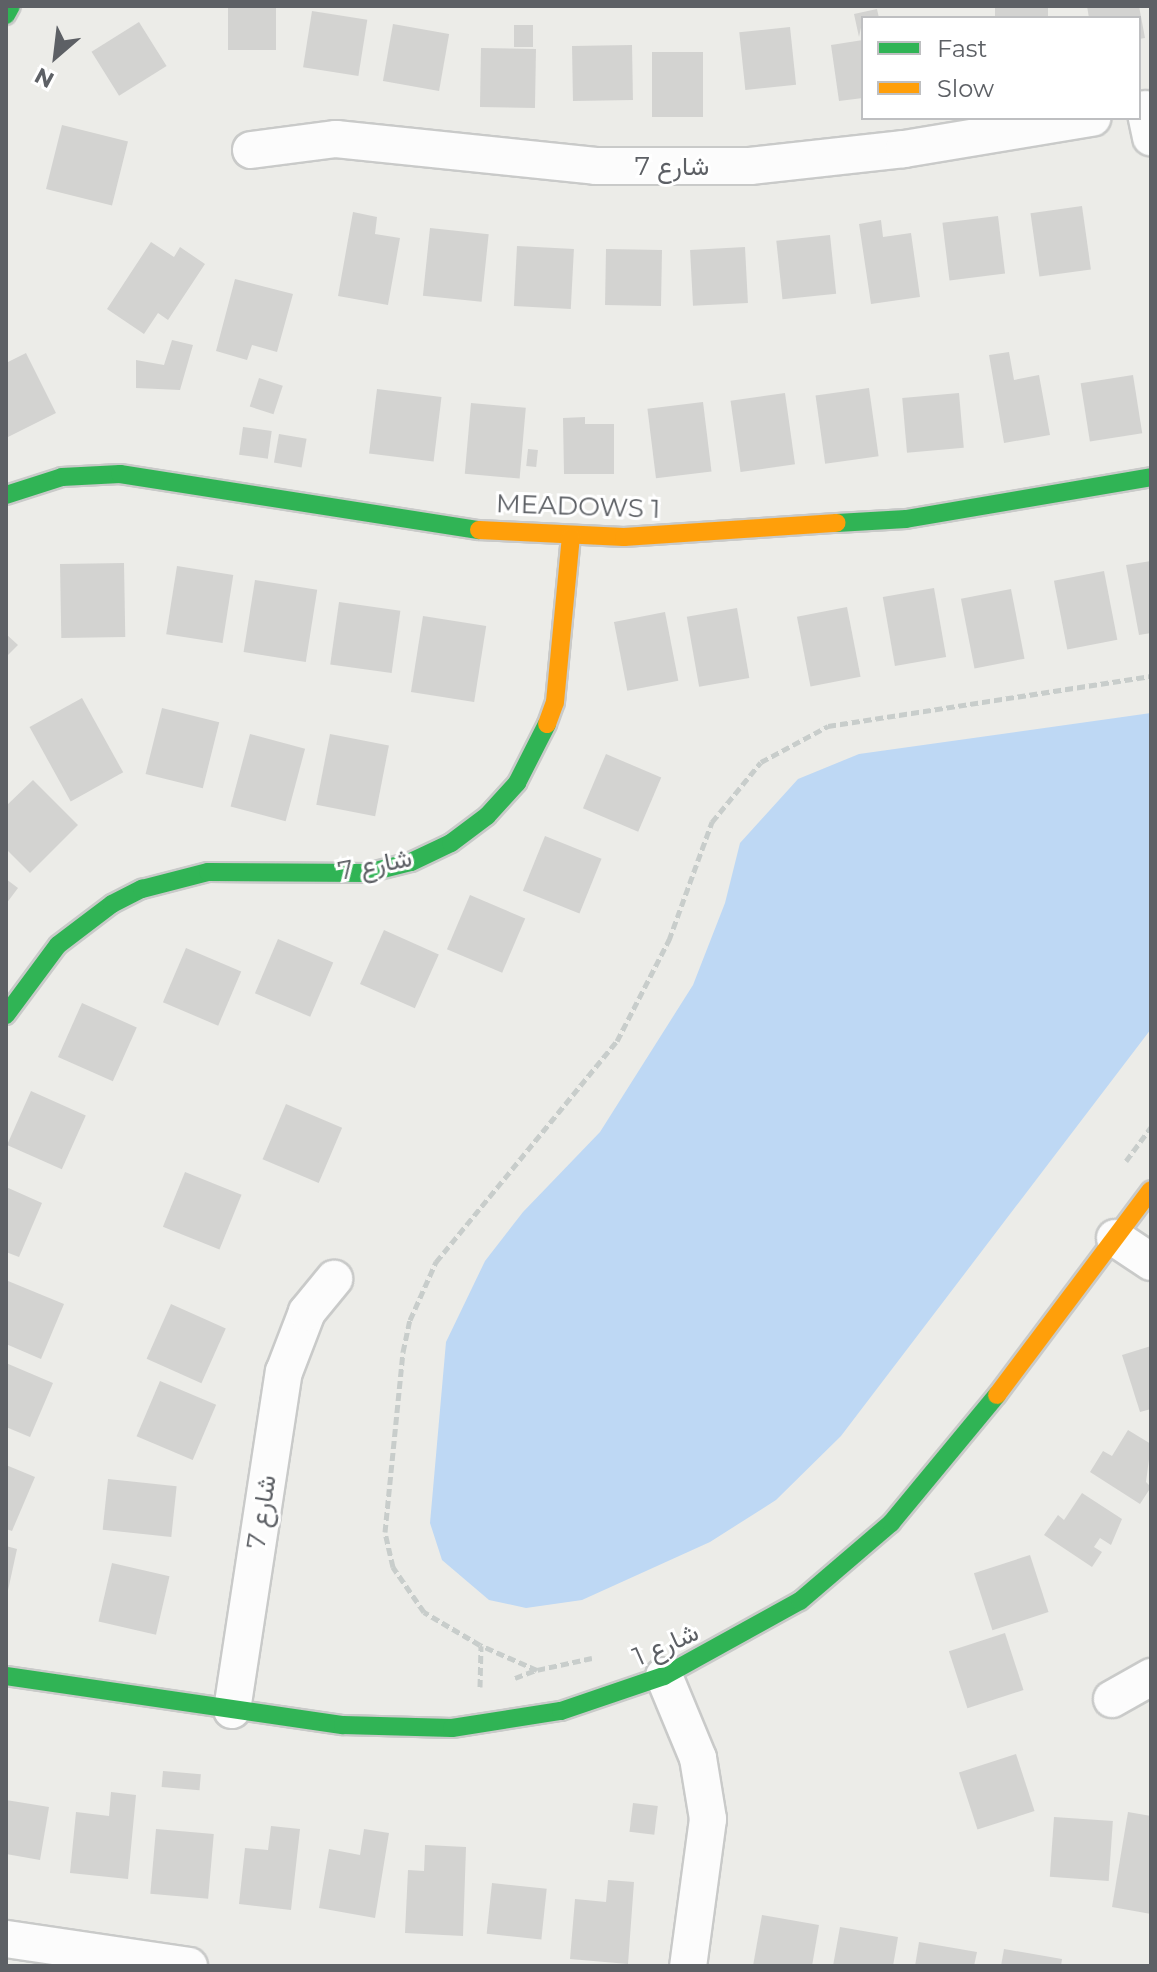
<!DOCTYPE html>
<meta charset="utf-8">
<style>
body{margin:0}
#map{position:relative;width:1157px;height:1972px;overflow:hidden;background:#ecece8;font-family:Montserrat,Vazirmatn,sans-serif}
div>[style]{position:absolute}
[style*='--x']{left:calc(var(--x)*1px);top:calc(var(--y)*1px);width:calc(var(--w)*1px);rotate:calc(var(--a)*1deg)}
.water>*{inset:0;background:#bed8f4}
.building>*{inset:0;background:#d3d3d1;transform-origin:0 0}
.path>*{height:5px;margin-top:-2.5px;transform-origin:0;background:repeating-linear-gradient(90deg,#c8cdcb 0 8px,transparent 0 12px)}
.roads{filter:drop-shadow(2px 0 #c9cac9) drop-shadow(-2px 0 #c9cac9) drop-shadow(0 2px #c9cac9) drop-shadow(0 -2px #c9cac9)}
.street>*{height:36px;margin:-18px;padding:0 18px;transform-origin:18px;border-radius:18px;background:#fcfcfc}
.fast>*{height:18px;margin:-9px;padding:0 9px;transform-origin:9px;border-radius:9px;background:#30b455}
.slow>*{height:18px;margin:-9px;padding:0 9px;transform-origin:9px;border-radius:9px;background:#ff9f0a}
span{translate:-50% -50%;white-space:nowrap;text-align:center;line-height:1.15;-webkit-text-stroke:6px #fff;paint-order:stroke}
.street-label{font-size:26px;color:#5d6065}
.frame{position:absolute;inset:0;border:8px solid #5d6065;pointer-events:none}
.legend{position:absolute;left:861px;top:16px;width:280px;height:104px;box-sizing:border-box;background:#fff;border:2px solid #bebfc1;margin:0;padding:10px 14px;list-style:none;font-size:24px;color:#5d6065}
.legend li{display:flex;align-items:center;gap:16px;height:40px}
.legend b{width:40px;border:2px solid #bebfc1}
.north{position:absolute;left:16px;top:16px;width:80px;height:80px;-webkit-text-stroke:6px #fff;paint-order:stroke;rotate:208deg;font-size:22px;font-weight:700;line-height:32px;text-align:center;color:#5d6065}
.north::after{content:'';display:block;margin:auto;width:28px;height:36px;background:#5d6065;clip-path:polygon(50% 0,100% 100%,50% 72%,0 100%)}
</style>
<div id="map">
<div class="water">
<i style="clip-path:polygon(1151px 713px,1151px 1029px,841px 1436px,776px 1500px,710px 1542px,582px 1600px,526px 1608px,489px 1600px,442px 1560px,430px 1523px,446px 1342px,485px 1261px,523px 1212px,600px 1132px,693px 985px,725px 903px,740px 843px,798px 779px,859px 754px)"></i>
</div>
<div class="building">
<i style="left:228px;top:6px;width:48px;height:44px"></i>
<i style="left:995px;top:6px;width:53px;height:12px"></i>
<i style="clip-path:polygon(1087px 6px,1139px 6px,1145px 38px,1139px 39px,1139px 18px,1089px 18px)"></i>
<i style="clip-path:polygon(877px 9px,879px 18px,863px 18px,859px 37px,854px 14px)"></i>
<i style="left:312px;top:11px;width:56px;height:57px;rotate:9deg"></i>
<i style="left:139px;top:22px;width:52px;height:56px;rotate:58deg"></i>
<i style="left:393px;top:24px;width:57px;height:58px;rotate:10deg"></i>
<i style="left:514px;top:25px;width:19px;height:22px"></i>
<i style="left:790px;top:27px;width:58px;height:51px;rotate:84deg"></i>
<i style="clip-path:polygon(863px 40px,863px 98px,839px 101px,831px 45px)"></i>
<i style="left:632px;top:45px;width:55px;height:60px;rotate:89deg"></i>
<i style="left:481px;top:48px;width:55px;height:59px;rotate:1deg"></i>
<i style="left:652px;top:52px;width:51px;height:65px"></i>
<i style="left:62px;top:125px;width:68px;height:66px;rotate:14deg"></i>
<i style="left:1082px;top:206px;width:64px;height:52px;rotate:82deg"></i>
<i style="clip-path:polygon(353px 212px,377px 217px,375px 234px,400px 238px,388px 305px,338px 296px)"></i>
<i style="left:998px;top:216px;width:58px;height:56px;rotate:83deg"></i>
<i style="clip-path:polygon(881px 220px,883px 237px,911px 233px,920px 297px,871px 304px,859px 224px)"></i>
<i style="left:430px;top:228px;width:59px;height:68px;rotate:6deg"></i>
<i style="left:830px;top:235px;width:59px;height:54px;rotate:84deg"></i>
<i style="clip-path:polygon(151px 242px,174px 257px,180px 247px,205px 264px,168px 320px,158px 313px,144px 334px,107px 309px)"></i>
<i style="left:517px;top:246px;width:57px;height:60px;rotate:3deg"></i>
<i style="left:745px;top:247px;width:56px;height:55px;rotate:87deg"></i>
<i style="left:606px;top:249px;width:56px;height:56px;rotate:1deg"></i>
<i style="clip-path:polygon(235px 279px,293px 294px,277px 352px,252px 345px,247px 360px,216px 351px)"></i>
<i style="clip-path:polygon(172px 340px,193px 345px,180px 390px,136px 388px,136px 360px,164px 365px)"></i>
<i style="clip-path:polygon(1009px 352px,1014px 380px,1039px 375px,1050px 435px,1004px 443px,989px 355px)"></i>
<i style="clip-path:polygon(26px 353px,56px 413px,6px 438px,6px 363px)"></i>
<i style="left:1133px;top:375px;width:59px;height:53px;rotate:81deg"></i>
<i style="left:259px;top:378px;width:25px;height:30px;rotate:18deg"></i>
<i style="left:869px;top:388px;width:69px;height:54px;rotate:82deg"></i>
<i style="left:377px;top:389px;width:65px;height:65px;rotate:7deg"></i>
<i style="left:785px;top:393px;width:72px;height:55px;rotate:82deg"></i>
<i style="left:959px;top:393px;width:55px;height:57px;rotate:85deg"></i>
<i style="left:703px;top:402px;width:70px;height:56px;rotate:83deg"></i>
<i style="left:471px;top:403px;width:55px;height:71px;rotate:5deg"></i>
<i style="clip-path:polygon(585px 417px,585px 424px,614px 424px,614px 474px,564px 474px,563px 418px)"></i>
<i style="left:243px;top:427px;width:29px;height:28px;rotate:8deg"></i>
<i style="left:279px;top:434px;width:28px;height:29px;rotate:10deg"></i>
<i style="left:528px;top:449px;width:10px;height:17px;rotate:6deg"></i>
<i style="clip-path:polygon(1151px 561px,1151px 633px,1139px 635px,1126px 565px)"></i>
<i style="left:124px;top:563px;width:74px;height:64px;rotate:89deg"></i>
<i style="left:177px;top:566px;width:57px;height:69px;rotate:9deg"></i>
<i style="left:1104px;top:571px;width:70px;height:51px;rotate:79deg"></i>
<i style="left:255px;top:580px;width:63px;height:73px;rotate:9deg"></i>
<i style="left:934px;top:588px;width:70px;height:52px;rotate:80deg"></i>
<i style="left:1011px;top:589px;width:71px;height:51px;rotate:79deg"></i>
<i style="left:339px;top:602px;width:62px;height:63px;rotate:8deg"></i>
<i style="left:847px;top:607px;width:71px;height:51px;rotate:79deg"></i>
<i style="left:737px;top:608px;width:71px;height:51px;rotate:80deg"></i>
<i style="left:665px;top:612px;width:70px;height:52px;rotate:79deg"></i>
<i style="left:423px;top:616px;width:64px;height:77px;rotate:9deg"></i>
<i style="clip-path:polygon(6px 634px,18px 645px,6px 657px)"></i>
<i style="left:82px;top:698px;width:85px;height:60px;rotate:61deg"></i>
<i style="left:162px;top:708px;width:59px;height:68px;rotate:14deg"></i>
<i style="left:250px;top:734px;width:57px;height:75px;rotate:15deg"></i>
<i style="left:330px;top:734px;width:60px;height:72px;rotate:11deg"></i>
<i style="left:606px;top:754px;width:60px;height:59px;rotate:23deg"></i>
<i style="clip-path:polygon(33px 780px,78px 825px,30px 873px,6px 849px,6px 806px)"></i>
<i style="left:545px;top:836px;width:61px;height:59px;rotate:22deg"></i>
<i style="clip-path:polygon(6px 879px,18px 888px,6px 904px)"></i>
<i style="left:470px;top:895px;width:60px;height:59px;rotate:23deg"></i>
<i style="left:384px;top:930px;width:60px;height:59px;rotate:24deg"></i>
<i style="left:278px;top:939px;width:60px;height:59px;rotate:23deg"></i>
<i style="left:186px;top:948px;width:60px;height:59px;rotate:23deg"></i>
<i style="left:82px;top:1003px;width:60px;height:59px;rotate:24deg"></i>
<i style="left:31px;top:1091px;width:60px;height:59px;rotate:24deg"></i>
<i style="left:286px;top:1104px;width:61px;height:60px;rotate:23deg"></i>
<i style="left:185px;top:1172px;width:61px;height:59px;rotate:22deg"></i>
<i style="clip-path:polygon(6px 1187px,42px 1203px,19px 1257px,6px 1252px)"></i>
<i style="clip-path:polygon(8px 1281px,64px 1304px,41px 1359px,6px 1344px)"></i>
<i style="left:171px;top:1304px;width:60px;height:60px;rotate:24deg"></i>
<i style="clip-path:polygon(1151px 1346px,1151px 1409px,1140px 1412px,1122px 1355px)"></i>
<i style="clip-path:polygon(6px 1363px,53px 1383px,30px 1437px,6px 1427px)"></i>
<i style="left:160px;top:1381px;width:61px;height:60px;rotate:23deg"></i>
<i style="clip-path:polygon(1128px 1430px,1151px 1444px,1146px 1482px,1151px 1487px,1140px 1504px,1090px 1472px,1103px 1451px,1112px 1456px)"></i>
<i style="clip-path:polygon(6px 1465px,35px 1477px,12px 1531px,6px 1529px)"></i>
<i style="left:108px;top:1479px;width:69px;height:51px;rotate:6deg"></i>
<i style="clip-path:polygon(1082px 1493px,1122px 1519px,1111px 1545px,1100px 1538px,1094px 1547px,1102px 1552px,1092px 1567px,1044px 1535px,1058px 1515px,1064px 1520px)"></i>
<i style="clip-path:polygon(6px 1546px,17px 1549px,7px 1595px,6px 1595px)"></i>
<i style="left:1030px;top:1555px;width:60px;height:59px;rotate:72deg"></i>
<i style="left:112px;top:1563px;width:59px;height:60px;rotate:13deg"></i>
<i style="left:1005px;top:1633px;width:60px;height:59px;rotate:72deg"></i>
<i style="left:1016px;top:1754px;width:60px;height:60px;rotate:72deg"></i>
<i style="left:163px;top:1771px;width:38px;height:16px;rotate:5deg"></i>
<i style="clip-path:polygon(111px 1792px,136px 1795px,128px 1879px,70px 1873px,76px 1812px,109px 1816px)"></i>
<i style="clip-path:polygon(6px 1800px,49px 1807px,40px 1860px,6px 1854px)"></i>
<i style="left:633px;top:1803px;width:25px;height:29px;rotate:7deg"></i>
<i style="clip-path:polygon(1128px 1812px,1151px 1816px,1151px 1914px,1112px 1907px)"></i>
<i style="left:1054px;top:1817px;width:59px;height:60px;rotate:4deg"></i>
<i style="clip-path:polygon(271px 1826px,300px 1829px,291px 1910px,239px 1904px,245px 1848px,268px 1850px)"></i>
<i style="left:156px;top:1829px;width:58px;height:65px;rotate:5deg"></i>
<i style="clip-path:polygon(364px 1829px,389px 1833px,375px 1918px,319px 1908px,329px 1849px,360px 1855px)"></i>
<i style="clip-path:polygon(425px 1845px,466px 1847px,463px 1936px,405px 1933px,408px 1870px,424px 1871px)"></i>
<i style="clip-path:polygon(608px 1880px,634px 1882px,628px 1964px,570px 1959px,575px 1899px,606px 1902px)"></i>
<i style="left:492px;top:1883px;width:55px;height:51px;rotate:6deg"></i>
<i style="clip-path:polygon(762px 1915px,819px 1925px,812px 1966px,753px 1966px)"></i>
<i style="clip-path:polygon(840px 1927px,898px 1937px,893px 1966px,833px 1966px)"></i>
<i style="clip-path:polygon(919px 1942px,977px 1952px,974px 1966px,915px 1966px)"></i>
<i style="clip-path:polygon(1004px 1949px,1062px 1959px,1061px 1966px,1001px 1966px)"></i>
</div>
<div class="path">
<i style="--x:1126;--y:1161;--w:42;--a:-53.7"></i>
<i style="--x:592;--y:1658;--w:56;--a:167.7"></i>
<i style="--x:537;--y:1670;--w:62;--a:-156.3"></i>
<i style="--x:480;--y:1645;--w:65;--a:-149.5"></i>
<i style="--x:424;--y:1612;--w:55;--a:-124.6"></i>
<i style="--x:393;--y:1567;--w:36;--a:-103"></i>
<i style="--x:385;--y:1532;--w:181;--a:-84.3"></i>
<i style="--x:403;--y:1352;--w:33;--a:-78"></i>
<i style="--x:410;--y:1320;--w:64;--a:-65.9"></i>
<i style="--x:436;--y:1262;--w:286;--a:-50.7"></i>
<i style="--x:617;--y:1041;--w:114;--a:-62.8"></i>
<i style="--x:669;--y:940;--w:126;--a:-70"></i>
<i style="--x:712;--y:822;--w:77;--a:-50.8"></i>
<i style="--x:761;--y:762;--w:76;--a:-28.2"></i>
<i style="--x:828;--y:726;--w:327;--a:-8.8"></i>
<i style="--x:515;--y:1678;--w:22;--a:-21"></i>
<i style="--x:480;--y:1687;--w:41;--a:-88.6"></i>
</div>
<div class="roads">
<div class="street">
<i style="--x:1145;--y:109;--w:29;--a:78"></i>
<i style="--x:251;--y:150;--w:86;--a:-7.4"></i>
<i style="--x:336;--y:139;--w:261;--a:5.9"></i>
<i style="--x:596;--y:166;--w:154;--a:0"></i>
<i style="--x:750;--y:166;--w:155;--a:-6.3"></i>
<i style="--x:904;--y:149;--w:191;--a:-9.4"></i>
<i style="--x:1115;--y:1238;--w:43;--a:33.7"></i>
<i style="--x:664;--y:1676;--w:89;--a:67.5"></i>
<i style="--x:698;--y:1758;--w:62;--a:80.7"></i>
<i style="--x:708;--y:1819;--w:148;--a:97.7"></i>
<i style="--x:1112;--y:1699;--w:45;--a:-29.4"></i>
<i style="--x:232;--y:1710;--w:342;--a:-81.3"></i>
<i style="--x:284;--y:1372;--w:64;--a:-69"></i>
<i style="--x:307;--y:1312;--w:43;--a:-50.7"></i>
<i style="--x:6;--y:1939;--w:185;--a:8.4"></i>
</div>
<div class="fast">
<i style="--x:6;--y:15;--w:10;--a:-61"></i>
<i style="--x:6;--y:495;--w:59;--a:-17.8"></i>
<i style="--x:62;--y:477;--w:58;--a:-3"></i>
<i style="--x:120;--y:474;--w:363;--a:8.9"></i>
<i style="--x:837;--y:523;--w:69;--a:-3.3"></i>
<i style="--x:906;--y:519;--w:249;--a:-9.7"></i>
<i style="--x:6;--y:1015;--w:87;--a:-53.4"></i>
<i style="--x:58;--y:945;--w:68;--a:-37.2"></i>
<i style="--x:112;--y:904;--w:34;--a:-27"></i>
<i style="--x:142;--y:889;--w:68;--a:-14.4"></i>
<i style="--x:208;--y:872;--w:159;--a:0.4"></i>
<i style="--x:367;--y:873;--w:45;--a:-14"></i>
<i style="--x:411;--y:862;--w:44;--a:-25.4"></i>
<i style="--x:451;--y:843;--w:45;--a:-36.9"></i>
<i style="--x:487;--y:816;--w:45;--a:-47.7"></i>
<i style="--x:517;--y:783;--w:66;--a:-63"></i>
<i style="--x:6;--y:1676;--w:341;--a:8.3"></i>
<i style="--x:343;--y:1725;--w:109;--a:1.6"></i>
<i style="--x:452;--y:1728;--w:110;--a:-8.9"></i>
<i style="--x:561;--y:1711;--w:109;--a:-18.8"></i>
<i style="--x:664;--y:1676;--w:155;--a:-28.9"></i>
<i style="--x:800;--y:1601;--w:120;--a:-40.6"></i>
<i style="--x:891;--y:1523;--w:166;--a:-50.4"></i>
</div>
<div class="slow">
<i style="--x:479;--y:530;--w:145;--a:2.8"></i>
<i style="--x:624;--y:537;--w:213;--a:-3.8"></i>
<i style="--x:547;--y:724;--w:23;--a:-70"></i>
<i style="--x:555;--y:702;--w:166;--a:-84.5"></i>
<i style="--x:997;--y:1395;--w:256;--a:-53.1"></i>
</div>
</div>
<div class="street-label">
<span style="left:672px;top:167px">شارع 7</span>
<span style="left:578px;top:507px;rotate:2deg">MEADOWS 1</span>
<span style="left:375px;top:865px;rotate:-11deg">شارع 7</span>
<span style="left:262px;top:1512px;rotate:-81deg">شارع 7</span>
<span style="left:666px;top:1645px;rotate:-24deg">شارع 1</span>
</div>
<div class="frame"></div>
<ul class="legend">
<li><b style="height:10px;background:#30b455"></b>Fast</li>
<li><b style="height:10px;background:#ff9f0a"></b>Slow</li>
</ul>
<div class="north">N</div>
</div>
